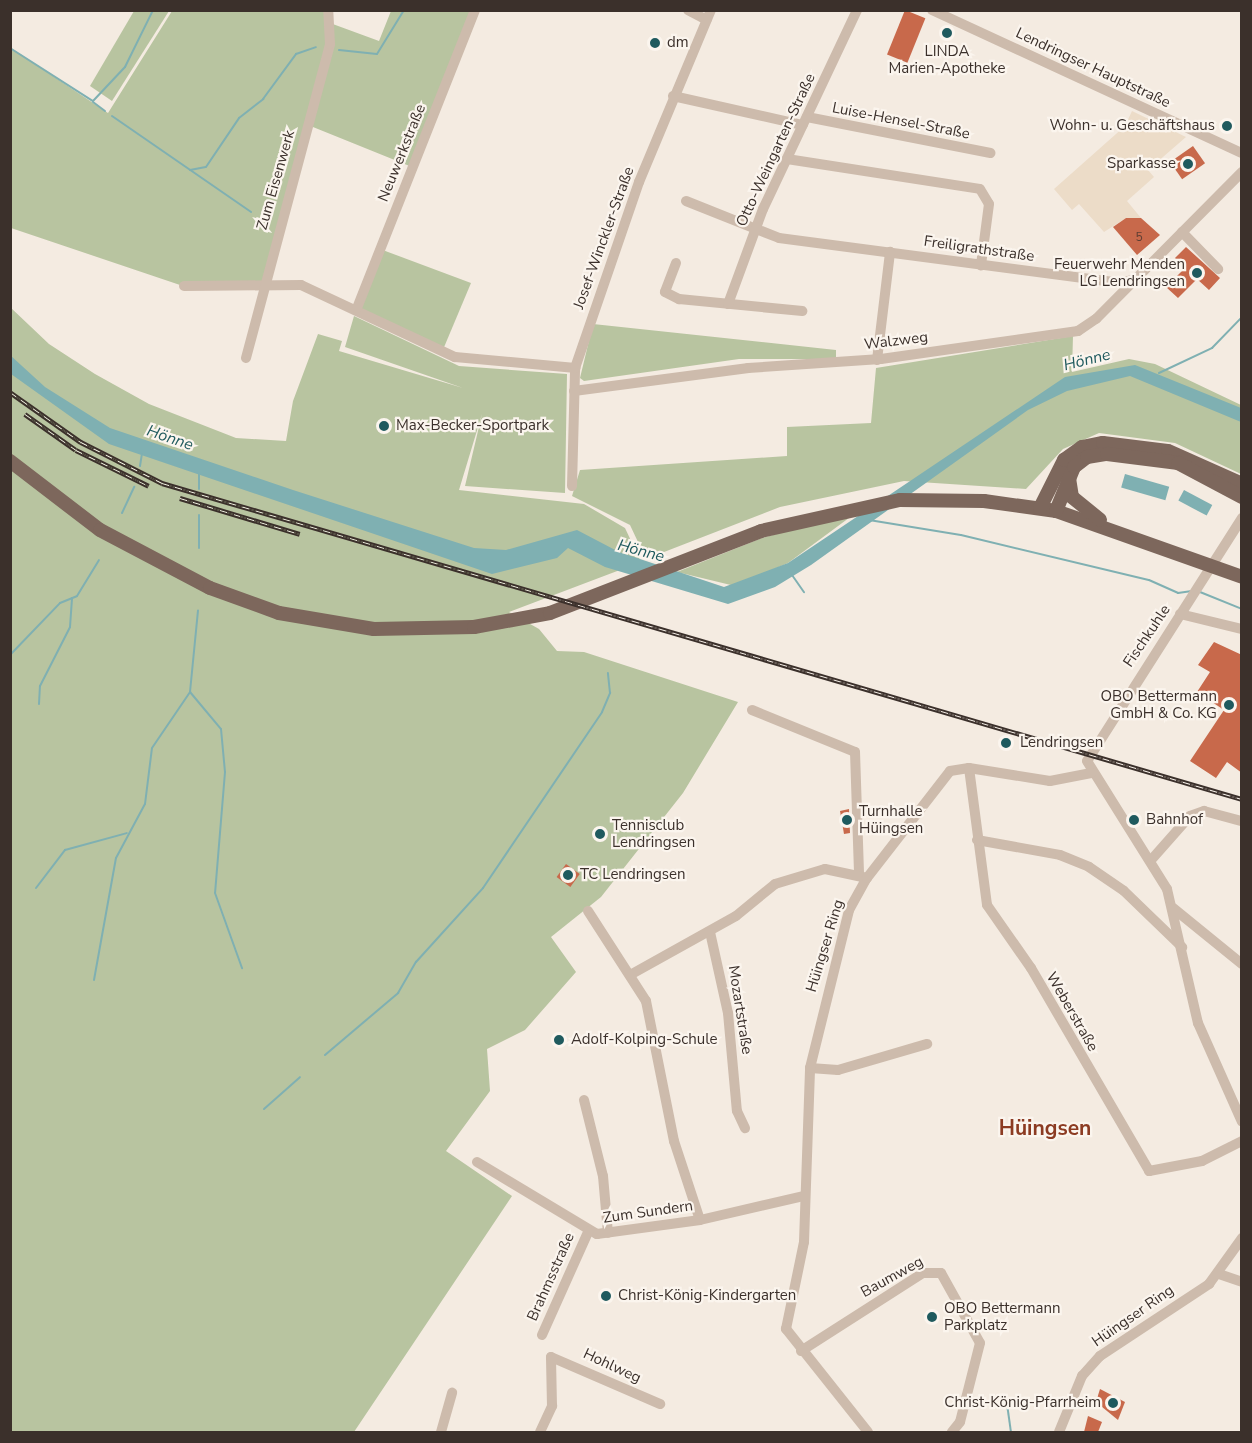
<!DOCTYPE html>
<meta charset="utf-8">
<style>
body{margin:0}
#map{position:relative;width:1252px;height:1443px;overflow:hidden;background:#f4ebe1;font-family:"Nunito Sans",sans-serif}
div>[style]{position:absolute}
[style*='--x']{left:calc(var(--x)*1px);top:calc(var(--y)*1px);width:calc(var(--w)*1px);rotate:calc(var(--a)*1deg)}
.green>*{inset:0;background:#b8c4a0}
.plaza>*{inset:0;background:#ecdcc8}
.water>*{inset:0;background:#7fb0b2;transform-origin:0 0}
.stream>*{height:2px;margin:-1px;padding:0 1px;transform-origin:1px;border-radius:1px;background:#7fb0b2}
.building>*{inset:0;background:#c8694b;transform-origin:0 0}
.minor>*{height:10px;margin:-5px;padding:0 5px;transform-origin:5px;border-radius:5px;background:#cdbbac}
.major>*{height:14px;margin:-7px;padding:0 7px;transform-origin:7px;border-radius:7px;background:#7d675c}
.rail>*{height:4.5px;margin-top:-2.25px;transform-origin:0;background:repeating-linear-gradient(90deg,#fbf5ee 0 7px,#3b302b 0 14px);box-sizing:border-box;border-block:2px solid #3b302b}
.dots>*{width:16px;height:16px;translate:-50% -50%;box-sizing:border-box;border:3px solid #fbf5ee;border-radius:50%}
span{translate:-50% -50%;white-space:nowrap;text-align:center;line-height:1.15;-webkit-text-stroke:4.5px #fbf5ee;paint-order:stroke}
.number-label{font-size:12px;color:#5e3e33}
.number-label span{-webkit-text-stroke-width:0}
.poi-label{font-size:15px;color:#3b302b}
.left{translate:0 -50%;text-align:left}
.right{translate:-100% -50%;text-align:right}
.street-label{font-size:15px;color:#3b302b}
.water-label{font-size:16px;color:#1f5a5e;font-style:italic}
.district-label{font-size:21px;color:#8c3b22;font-weight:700}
.frame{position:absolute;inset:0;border:12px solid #3b302b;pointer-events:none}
</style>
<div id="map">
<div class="green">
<i style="clip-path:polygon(134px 11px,169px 11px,112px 101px,90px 86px)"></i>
<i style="clip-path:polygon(172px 11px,328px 11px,330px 23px,379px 41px,391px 11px,475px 11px,412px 167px,308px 125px,263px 289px,183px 286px,11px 228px,11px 48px,108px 113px)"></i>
<i style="clip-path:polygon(380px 249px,471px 283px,442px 352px,357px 308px)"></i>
<i style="clip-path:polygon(10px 307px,49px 344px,95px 374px,149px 404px,236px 438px,286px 441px,293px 401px,318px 334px,342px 341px,339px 351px,463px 388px,345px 347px,354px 316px,459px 366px,567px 374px,565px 493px,465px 486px,482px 414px,459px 490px,584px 504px,625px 528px,641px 562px,509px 612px,539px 629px,557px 651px,584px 652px,738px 702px,683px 793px,601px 897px,551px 937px,576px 972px,525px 1030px,487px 1049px,490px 1091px,446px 1151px,512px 1196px,354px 1432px,11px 1432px)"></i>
<i style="clip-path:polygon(593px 324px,836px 350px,836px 359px,739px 359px,584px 381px,580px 378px)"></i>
<i style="clip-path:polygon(1073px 336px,1072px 372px,1129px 359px,1155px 364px,1241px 405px,1241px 474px,1175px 443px,1099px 433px,1063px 449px,1026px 489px,904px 481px,780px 507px,646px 559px,630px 525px,572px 496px,580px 470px,787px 456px,787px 427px,871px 423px,876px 368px)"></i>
<i style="clip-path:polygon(857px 512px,788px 563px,735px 586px,677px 572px,762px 538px)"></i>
</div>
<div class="plaza">
<i style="clip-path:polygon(1132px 111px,1186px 137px,1148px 170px,1154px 177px,1127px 201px,1141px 218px,1126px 218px,1104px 232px,1079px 204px,1072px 210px,1054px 189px,1125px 126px)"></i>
</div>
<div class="water">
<i style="clip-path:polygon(10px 355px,45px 387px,110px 428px,293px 490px,474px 548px,506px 550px,577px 530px,619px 552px,724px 587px,788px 563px,1065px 377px,1135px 365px,1241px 408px,1241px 422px,1130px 376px,1067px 391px,1028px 410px,811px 565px,775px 587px,728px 604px,605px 567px,568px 548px,557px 558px,492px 574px,109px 444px,11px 374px)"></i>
<i style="left:1125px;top:474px;width:46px;height:14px;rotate:16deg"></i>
<i style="left:1184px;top:490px;width:32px;height:12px;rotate:28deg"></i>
</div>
<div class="stream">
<i style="--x:10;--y:48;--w:98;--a:32.6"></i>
<i style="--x:93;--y:101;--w:47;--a:-46.7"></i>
<i style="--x:125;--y:67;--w:64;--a:-63.8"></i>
<i style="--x:339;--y:50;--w:38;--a:6"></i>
<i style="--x:377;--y:54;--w:52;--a:-58.5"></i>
<i style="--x:93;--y:102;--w:15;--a:37"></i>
<i style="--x:112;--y:116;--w:169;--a:34.6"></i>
<i style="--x:190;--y:170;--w:16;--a:-11"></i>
<i style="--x:206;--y:167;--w:59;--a:-56"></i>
<i style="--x:239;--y:118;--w:31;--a:-38"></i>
<i style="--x:263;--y:99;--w:56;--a:-53.7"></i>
<i style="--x:296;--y:54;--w:21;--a:-19"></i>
<i style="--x:1159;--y:373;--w:59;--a:-25.3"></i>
<i style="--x:1212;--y:348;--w:43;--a:-45.9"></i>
<i style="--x:140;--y:466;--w:12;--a:-81"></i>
<i style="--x:199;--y:489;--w:18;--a:-90"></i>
<i style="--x:122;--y:513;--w:29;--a:-65"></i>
<i style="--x:869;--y:520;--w:93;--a:9.3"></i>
<i style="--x:961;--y:535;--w:193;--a:13.5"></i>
<i style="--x:1149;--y:580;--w:32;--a:24"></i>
<i style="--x:1178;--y:593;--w:14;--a:-8"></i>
<i style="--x:199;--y:548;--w:33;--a:-90"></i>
<i style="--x:792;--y:575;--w:21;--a:55"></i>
<i style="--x:1200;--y:592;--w:45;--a:22"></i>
<i style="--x:10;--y:655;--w:72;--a:-46.1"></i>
<i style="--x:60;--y:603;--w:18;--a:-22"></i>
<i style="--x:77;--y:596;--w:42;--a:-58.6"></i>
<i style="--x:190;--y:692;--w:48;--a:50"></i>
<i style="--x:221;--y:729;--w:43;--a:84.7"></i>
<i style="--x:225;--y:772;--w:121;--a:94.7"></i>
<i style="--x:215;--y:893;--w:80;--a:70.2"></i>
<i style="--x:39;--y:704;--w:18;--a:-87"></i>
<i style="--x:40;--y:686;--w:66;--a:-63"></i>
<i style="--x:70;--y:627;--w:29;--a:-86"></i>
<i style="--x:36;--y:888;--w:48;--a:-52.7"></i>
<i style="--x:65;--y:850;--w:64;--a:-15.3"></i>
<i style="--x:94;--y:980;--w:124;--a:-79.8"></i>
<i style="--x:116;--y:858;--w:61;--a:-61.8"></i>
<i style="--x:145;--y:804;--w:56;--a:-82.9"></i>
<i style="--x:152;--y:748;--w:68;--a:-55.8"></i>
<i style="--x:190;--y:692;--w:82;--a:-84.4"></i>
<i style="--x:325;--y:1055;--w:96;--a:-40.3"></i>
<i style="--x:398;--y:993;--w:36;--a:-60"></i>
<i style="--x:416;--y:962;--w:100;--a:-47.8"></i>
<i style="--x:483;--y:888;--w:212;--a:-55.9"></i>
<i style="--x:602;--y:712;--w:21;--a:-67"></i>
<i style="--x:610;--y:693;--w:20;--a:-96"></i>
<i style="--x:264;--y:1109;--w:48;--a:-41.6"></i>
<i style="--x:1007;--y:1404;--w:28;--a:82"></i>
</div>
<div class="building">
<i style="left:905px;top:10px;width:22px;height:48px;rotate:22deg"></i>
<i style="left:1193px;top:146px;width:21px;height:28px;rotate:55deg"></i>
<i style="clip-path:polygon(1126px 218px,1141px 218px,1160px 235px,1137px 255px,1113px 227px)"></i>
<i style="clip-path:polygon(1186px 247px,1220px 278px,1209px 290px,1197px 279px,1178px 298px,1166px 287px,1185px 268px,1175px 258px)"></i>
<i style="clip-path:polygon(1214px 642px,1242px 655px,1242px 773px,1227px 762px,1216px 778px,1190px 761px,1224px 710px,1197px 692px,1210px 672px,1198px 665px)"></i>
<i style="clip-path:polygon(849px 809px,850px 833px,844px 834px,840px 811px)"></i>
<i style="left:566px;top:864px;width:17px;height:16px;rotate:36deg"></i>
<i style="clip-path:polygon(1100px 1389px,1125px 1402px,1118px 1420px,1096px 1402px)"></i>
<i style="clip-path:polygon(1088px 1416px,1102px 1422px,1098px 1432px,1084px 1432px)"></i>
</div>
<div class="minor">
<i style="--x:688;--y:10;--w:21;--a:28"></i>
<i style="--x:932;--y:10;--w:341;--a:24.8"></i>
<i style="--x:673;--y:96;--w:133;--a:12.6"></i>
<i style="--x:807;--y:117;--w:187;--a:11.1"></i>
<i style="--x:787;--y:159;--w:195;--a:8.8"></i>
<i style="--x:980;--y:189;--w:17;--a:59"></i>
<i style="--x:989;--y:204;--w:62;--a:97.5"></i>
<i style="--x:686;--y:201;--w:100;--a:21.7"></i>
<i style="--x:779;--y:238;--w:343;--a:7.5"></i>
<i style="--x:1119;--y:283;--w:13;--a:-13"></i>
<i style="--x:1182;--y:232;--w:52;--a:45.8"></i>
<i style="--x:676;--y:263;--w:31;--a:111"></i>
<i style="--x:665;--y:292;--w:16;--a:27"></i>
<i style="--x:679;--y:299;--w:124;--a:5.6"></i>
<i style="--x:184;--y:286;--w:117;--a:-0.5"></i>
<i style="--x:301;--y:285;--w:170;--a:25.1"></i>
<i style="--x:455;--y:357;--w:121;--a:5.2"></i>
<i style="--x:728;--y:304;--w:101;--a:-69.8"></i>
<i style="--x:763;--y:209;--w:220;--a:-64.7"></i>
<i style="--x:357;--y:308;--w:321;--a:-68.4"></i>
<i style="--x:246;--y:358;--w:325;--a:-75"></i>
<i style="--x:330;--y:44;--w:34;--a:-93"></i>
<i style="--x:877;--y:360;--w:109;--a:-83.1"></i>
<i style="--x:574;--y:391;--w:176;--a:-7.5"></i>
<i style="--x:748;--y:368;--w:133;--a:-3.9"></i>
<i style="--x:881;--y:359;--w:199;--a:-8.1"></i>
<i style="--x:1078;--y:331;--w:22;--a:-34"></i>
<i style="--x:1096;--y:319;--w:207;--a:-45.2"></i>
<i style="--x:572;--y:486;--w:118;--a:-88.5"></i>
<i style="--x:575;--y:368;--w:197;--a:-71"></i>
<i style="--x:639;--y:182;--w:186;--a:-67.3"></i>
<i style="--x:1242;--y:518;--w:288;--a:122.5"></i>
<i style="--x:1087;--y:761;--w:151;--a:58"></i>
<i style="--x:1167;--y:889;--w:138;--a:77"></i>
<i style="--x:1198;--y:1023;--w:108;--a:66"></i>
<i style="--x:1180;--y:614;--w:64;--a:13.6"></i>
<i style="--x:752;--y:710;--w:111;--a:22.2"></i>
<i style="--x:855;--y:752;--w:122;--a:88.1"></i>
<i style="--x:969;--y:768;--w:138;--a:82.5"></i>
<i style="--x:987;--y:905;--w:77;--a:55.1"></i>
<i style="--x:1031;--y:968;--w:235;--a:59.8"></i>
<i style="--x:1149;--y:1171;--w:54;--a:-10.7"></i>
<i style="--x:1202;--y:1161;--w:45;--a:-26.6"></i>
<i style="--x:977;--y:840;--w:84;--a:10.2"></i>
<i style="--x:1060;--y:855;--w:31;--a:22"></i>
<i style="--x:1089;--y:867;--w:42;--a:34.4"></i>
<i style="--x:1124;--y:891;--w:81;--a:44"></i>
<i style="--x:1152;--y:859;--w:57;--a:-48.5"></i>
<i style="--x:1190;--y:816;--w:15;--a:-20"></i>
<i style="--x:1204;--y:811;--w:39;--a:15"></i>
<i style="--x:1173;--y:908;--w:89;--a:39.1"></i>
<i style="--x:588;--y:911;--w:107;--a:57.2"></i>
<i style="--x:646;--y:1001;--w:143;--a:78.7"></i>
<i style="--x:674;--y:1141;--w:83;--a:71.8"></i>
<i style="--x:710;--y:932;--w:83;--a:77.5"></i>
<i style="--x:728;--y:1013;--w:98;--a:84.8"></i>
<i style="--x:737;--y:1111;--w:19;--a:65"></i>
<i style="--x:630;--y:975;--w:121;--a:-29.1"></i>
<i style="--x:736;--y:916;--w:50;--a:-39.4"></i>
<i style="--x:775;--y:884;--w:52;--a:-16.7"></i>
<i style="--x:825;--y:869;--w:43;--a:12.1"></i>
<i style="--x:810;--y:1068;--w:28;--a:4"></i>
<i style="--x:838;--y:1070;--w:93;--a:-16.3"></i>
<i style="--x:584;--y:1100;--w:78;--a:76"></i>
<i style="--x:603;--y:1176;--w:57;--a:85"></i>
<i style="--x:477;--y:1162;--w:140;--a:31"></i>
<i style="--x:597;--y:1234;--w:104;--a:-7.7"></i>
<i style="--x:700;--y:1220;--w:107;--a:-13"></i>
<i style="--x:1219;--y:1274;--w:24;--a:19"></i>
<i style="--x:542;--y:1335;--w:113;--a:-65.9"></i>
<i style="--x:801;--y:1351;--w:145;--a:-32.6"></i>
<i style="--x:923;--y:1273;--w:18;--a:0"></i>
<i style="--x:941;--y:1273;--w:80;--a:60.9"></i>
<i style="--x:980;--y:1343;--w:81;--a:104.2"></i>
<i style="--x:960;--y:1422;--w:13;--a:129"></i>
<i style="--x:441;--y:1432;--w:41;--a:-74.2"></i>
<i style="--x:540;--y:1432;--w:29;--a:-65"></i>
<i style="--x:552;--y:1406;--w:49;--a:-91.2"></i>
<i style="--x:551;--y:1357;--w:119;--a:23.3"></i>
<i style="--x:868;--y:1432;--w:132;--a:-128.5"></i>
<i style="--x:786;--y:1329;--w:89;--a:-78.3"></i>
<i style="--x:804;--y:1242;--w:174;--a:-88"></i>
<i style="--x:810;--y:1068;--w:163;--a:-76.1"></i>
<i style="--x:849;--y:910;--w:37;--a:-61"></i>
<i style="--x:867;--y:878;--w:135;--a:-52.2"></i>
<i style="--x:950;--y:771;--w:19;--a:-9"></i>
<i style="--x:969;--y:768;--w:82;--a:9.1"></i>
<i style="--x:1050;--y:781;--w:42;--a:-11"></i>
<i style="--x:1059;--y:1432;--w:61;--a:-67.7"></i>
<i style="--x:1082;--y:1376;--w:27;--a:-48"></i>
<i style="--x:1100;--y:1356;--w:131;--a:-33.4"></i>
<i style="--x:1209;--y:1284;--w:57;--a:-54.3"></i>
</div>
<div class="major">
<i style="--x:10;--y:461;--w:113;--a:37.5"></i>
<i style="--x:100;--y:530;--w:124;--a:27.8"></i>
<i style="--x:210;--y:588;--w:73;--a:19.9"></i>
<i style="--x:279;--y:613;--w:96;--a:9.6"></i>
<i style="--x:374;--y:629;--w:100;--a:-1.1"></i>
<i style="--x:474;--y:627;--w:77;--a:-10.4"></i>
<i style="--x:550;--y:613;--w:226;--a:-21.2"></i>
<i style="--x:761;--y:531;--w:142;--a:-12.6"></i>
<i style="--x:900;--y:500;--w:84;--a:0.7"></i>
<i style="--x:984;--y:501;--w:73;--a:7.9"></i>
<i style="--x:1056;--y:511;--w:197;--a:19.5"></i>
<i style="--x:1069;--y:478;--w:19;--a:81"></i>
<i style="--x:1072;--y:497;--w:36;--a:39"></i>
<i style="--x:1040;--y:508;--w:54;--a:-63.4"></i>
<i style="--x:1064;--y:460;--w:22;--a:-36"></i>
<i style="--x:1082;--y:447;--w:21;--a:-11"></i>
<i style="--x:1103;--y:443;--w:65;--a:7"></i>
<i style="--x:1168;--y:451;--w:81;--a:24"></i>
<i style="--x:1056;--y:511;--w:48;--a:-67.8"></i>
<i style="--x:1074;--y:467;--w:16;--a:-38"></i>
<i style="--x:1087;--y:457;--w:20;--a:-9"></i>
<i style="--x:1107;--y:454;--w:72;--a:7.2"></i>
<i style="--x:1178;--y:463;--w:72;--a:28"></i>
</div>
<div class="rail">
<i style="--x:10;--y:392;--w:87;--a:35.2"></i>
<i style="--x:81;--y:442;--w:91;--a:26.8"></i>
<i style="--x:162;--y:483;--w:1125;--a:16.31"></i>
<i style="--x:25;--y:414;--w:62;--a:35.2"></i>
<i style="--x:76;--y:450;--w:81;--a:26.3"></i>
<i style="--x:180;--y:498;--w:125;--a:16.7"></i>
</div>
<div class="dots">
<i style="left:947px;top:33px;background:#1f5a5e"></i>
<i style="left:655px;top:43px;background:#1f5a5e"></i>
<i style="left:1227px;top:126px;background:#1f5a5e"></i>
<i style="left:1188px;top:164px;background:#1f5a5e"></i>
<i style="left:1197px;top:273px;background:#1f5a5e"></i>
<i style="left:384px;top:426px;background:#1f5a5e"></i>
<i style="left:1229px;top:705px;background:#1f5a5e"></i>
<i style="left:1006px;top:743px;background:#1f5a5e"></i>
<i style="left:847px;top:820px;background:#1f5a5e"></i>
<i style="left:1134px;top:820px;background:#1f5a5e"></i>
<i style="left:600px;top:834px;background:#1f5a5e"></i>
<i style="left:568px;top:875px;background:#1f5a5e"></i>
<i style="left:559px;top:1040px;background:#1f5a5e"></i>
<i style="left:606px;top:1296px;background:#1f5a5e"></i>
<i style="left:932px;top:1317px;background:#1f5a5e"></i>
<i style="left:1113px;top:1403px;background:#1f5a5e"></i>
</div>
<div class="number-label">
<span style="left:1139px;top:238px">5</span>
</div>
<div class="poi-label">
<span class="left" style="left:667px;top:43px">dm</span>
<span style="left:947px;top:60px">LINDA<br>Marien-Apotheke</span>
<span class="right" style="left:1215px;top:126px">Wohn- u. Geschäftshaus</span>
<span class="right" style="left:1176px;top:164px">Sparkasse</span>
<span class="right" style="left:1185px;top:273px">Feuerwehr Menden<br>LG Lendringsen</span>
<span class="left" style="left:396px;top:426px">Max-Becker-Sportpark</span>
<span class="right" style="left:1217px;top:705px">OBO Bettermann<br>GmbH &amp; Co. KG</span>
<span class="left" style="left:1020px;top:743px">Lendringsen</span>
<span class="left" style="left:859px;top:820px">Turnhalle<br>Hüingsen</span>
<span class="left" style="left:1146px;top:820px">Bahnhof</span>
<span class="left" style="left:612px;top:834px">Tennisclub<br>Lendringsen</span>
<span class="left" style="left:580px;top:875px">TC Lendringsen</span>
<span class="left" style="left:571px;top:1040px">Adolf-Kolping-Schule</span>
<span class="left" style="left:618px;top:1296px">Christ-König-Kindergarten</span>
<span class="left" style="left:944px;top:1317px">OBO Bettermann<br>Parkplatz</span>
<span class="right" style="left:1101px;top:1403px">Christ-König-Pfarrheim</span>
</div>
<div class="street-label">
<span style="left:1093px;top:68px;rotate:25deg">Lendringser Hauptstraße</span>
<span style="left:901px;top:121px;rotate:11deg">Luise-Hensel-Straße</span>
<span style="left:776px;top:150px;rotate:-65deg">Otto-Weingarten-Straße</span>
<span style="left:402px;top:153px;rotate:-68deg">Neuwerkstraße</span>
<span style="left:276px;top:180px;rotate:-74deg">Zum Eisenwerk</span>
<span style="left:604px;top:238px;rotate:-70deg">Josef-Winckler-Straße</span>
<span style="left:979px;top:249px;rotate:8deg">Freiligrathstraße</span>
<span style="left:896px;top:341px;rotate:-7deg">Walzweg</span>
<span style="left:1147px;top:636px;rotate:-56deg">Fischkuhle</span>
<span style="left:825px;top:946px;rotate:-73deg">Hüingser Ring</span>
<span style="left:740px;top:1010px;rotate:81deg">Mozartstraße</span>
<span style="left:1072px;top:1012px;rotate:60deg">Weberstraße</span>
<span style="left:648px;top:1212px;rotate:-8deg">Zum Sundern</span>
<span style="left:551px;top:1277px;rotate:-66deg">Brahmsstraße</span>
<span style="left:892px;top:1277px;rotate:-29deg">Baumweg</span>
<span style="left:1133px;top:1316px;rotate:-35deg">Hüingser Ring</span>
<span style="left:612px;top:1366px;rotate:25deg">Hohlweg</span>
</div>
<div class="water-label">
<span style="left:1087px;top:360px;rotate:-14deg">Hönne</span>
<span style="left:170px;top:438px;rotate:19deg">Hönne</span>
<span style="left:641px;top:551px;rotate:15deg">Hönne</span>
</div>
<div class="district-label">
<span style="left:1045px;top:1128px">Hüingsen</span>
</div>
<div class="frame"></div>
</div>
